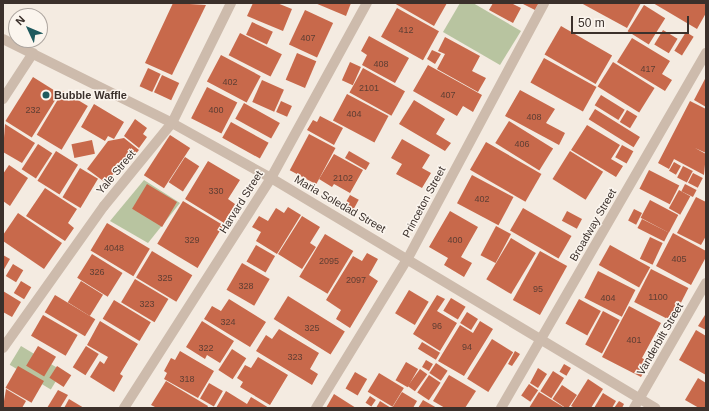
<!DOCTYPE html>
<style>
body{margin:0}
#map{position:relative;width:709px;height:411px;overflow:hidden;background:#f4ebe1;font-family:Arial,sans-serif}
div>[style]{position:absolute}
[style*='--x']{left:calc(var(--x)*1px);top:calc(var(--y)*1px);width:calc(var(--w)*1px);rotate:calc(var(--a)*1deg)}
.green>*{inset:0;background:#b8c4a0;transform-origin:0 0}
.building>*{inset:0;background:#c8694b;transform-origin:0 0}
.minor>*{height:10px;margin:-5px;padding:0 5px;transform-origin:5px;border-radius:5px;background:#cdbbac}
.dots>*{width:11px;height:11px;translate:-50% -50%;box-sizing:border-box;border:2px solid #fbf5ee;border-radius:50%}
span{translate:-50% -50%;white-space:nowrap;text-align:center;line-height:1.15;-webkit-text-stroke:3px #fbf5ee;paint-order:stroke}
.number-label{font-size:9px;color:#5e3e33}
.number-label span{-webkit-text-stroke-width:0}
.poi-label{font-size:11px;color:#3b302b;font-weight:700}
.left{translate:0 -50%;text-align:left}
.street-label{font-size:11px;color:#3b302b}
.frame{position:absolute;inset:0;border:4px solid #3b302b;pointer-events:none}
.north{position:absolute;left:8px;top:8px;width:40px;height:40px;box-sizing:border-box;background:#fbf5ee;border:1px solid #aea6a0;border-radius:50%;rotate:314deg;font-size:11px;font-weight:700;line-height:16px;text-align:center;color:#3b302b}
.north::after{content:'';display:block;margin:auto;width:14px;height:18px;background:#1f5a5e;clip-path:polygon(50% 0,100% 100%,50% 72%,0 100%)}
.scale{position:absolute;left:571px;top:16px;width:118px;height:18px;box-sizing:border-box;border:2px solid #3b302b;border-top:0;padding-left:5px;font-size:12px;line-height:14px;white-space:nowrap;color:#3b302b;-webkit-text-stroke:3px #fbf5ee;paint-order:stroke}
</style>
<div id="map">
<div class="green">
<i style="clip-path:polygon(460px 3px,473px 3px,521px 31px,500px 65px,443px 32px)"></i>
<i style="clip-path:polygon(144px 180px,180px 203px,148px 243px,110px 221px)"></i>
<i style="left:21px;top:346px;width:48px;height:22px;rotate:31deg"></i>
</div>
<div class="building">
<i style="clip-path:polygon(173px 3px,206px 5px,172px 75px,145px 63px)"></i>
<i style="clip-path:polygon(253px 3px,277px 3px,292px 9px,283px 31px,247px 16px)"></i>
<i style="clip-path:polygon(315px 3px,351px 3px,346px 16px)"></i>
<i style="clip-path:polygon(394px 3px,447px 3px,434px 26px)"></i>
<i style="clip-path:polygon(493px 3px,511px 3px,521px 8px,513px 23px,489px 10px)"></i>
<i style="clip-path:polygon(521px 3px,539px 3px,535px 10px)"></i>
<i style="clip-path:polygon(581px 3px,641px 3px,627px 28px)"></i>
<i style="clip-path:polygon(653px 3px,706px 3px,706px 13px,697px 29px)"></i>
<i style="left:644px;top:5px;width:25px;height:31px;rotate:32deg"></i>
<i style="left:397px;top:8px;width:48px;height:33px;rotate:29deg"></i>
<i style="left:305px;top:10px;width:31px;height:38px;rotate:25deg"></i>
<i style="left:252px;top:22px;width:23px;height:14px;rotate:25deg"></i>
<i style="left:561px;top:26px;width:59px;height:33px;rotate:30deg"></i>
<i style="left:663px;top:30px;width:17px;height:17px;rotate:31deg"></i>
<i style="left:686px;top:32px;width:9px;height:22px;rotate:32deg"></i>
<i style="left:240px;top:33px;width:47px;height:25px;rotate:27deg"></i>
<i style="clip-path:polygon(369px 36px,409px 58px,395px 83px,362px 65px,367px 55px,361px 51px)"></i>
<i style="clip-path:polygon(445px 37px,480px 56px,472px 71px,486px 78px,478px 92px,437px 69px,445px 54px,438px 51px)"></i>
<i style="clip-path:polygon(632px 38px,670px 61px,662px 74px,672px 80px,665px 91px,617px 62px)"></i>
<i style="clip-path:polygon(432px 50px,441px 54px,435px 64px,427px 59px)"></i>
<i style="left:297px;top:53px;width:21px;height:29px;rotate:23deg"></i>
<i style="left:221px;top:55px;width:45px;height:30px;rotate:28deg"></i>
<i style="left:544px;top:58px;width:60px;height:28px;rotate:29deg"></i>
<i style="left:350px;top:62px;width:12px;height:20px;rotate:24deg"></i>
<i style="left:613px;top:62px;width:49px;height:29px;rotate:32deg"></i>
<i style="clip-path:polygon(428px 65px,482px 95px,473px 112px,463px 106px,457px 116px,413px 91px)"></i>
<i style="left:148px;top:68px;width:14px;height:20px;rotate:25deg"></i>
<i style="left:363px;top:68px;width:48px;height:28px;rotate:29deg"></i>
<i style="left:162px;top:75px;width:19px;height:19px;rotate:25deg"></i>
<i style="left:33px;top:77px;width:31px;height:52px;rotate:32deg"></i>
<i style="clip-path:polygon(706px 77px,706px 107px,694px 100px)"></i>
<i style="left:262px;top:80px;width:24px;height:24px;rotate:24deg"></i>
<i style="left:207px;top:87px;width:34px;height:35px;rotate:27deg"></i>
<i style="clip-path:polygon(520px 90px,555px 109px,546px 123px,565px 133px,559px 145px,505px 116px)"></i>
<i style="left:63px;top:91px;width:29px;height:51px;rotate:31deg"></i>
<i style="left:347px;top:94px;width:47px;height:30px;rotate:28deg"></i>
<i style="left:601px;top:95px;width:28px;height:12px;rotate:32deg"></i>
<i style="clip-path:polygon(414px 100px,445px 119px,436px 134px,451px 143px,445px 151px,399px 124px)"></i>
<i style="left:281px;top:101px;width:12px;height:12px;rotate:24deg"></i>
<i style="clip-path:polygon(690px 101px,706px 109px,706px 153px,695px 148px,706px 154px,704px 175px,674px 159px,669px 169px,658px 163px)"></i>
<i style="left:244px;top:103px;width:41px;height:18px;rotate:29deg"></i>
<i style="clip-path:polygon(94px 104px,124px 122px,114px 139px,108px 136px,105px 141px,81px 127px)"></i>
<i style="left:595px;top:109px;width:53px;height:12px;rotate:32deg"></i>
<i style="left:627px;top:110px;width:12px;height:14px;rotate:31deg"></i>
<i style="clip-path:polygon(320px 116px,343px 128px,334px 145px,307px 130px,313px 120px,317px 122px)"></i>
<i style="clip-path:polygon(135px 119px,147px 128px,143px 134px,147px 137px,139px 148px,124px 136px)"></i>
<i style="left:509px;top:121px;width:52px;height:26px;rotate:32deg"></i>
<i style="left:231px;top:122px;width:43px;height:18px;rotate:29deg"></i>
<i style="clip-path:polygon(5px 124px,35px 143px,22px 163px,3px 152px)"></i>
<i style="clip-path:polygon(587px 125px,620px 145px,611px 159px,623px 166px,616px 177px,571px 150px)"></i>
<i style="left:309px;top:134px;width:30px;height:41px;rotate:28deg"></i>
<i style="left:170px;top:135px;width:24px;height:48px;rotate:33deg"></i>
<i style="clip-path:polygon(124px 138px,139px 150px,129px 162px,121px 164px,106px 183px,87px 169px,108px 141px)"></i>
<i style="clip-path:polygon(402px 139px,430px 155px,422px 168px,431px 173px,422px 188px,396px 174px,402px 164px,391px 158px)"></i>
<i style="left:92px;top:140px;width:14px;height:21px;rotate:78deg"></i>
<i style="left:486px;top:142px;width:64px;height:32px;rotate:30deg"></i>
<i style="left:38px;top:144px;width:17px;height:30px;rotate:33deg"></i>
<i style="left:622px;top:145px;width:13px;height:14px;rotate:29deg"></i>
<i style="left:56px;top:151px;width:26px;height:35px;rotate:32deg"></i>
<i style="left:349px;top:151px;width:24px;height:8px;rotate:30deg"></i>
<i style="left:570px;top:151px;width:39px;height:33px;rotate:32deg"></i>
<i style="clip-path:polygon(334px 154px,363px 170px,350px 193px,334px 184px,332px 187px,319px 179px)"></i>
<i style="left:185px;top:157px;width:17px;height:30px;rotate:33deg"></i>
<i style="clip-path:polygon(208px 161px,240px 180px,228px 199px,235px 204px,224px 223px,185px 199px)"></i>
<i style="left:674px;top:162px;width:8px;height:10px;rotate:30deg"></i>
<i style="clip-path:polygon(9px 165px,28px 178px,10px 206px,3px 201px,3px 174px)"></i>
<i style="left:683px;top:166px;width:11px;height:13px;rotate:27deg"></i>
<i style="left:80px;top:168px;width:21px;height:34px;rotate:31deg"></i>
<i style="left:649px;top:170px;width:34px;height:21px;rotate:27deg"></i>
<i style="left:693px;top:173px;width:11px;height:11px;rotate:27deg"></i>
<i style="left:472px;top:175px;width:47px;height:32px;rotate:28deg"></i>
<i style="left:147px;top:184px;width:35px;height:29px;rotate:31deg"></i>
<i style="left:685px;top:184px;width:13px;height:8px;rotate:27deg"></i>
<i style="clip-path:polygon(45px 188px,77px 209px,68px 223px,74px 228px,65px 241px,26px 216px)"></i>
<i style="left:679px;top:190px;width:13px;height:21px;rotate:29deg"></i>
<i style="left:350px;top:195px;width:10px;height:15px;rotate:29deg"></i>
<i style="clip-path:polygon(696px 197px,706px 202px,706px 236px,701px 245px,677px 233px)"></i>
<i style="left:650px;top:200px;width:32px;height:20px;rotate:28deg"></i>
<i style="left:183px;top:201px;width:47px;height:50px;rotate:31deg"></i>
<i style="clip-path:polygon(288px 207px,301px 215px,277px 254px,256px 241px,261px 232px,252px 227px,259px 216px,268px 221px,276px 208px,284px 213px)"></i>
<i style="left:523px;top:208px;width:56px;height:26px;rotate:30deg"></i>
<i style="left:634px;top:209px;width:9px;height:13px;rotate:27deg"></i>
<i style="clip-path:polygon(450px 211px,478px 227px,461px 257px,472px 263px,464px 277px,444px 265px,448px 258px,429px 247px)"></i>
<i style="left:567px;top:211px;width:17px;height:11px;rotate:28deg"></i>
<i style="clip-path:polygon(18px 213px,62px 243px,44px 269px,3px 241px,3px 235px)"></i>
<i style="clip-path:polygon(302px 216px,320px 227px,310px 243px,316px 247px,302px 269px,278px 254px)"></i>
<i style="left:642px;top:219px;width:30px;height:10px;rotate:27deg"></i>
<i style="left:107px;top:223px;width:50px;height:32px;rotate:31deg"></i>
<i style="left:496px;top:226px;width:17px;height:33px;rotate:28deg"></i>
<i style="clip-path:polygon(673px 233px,706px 251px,706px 257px,691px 285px,656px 266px)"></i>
<i style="left:325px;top:234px;width:33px;height:50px;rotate:31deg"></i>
<i style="left:650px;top:237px;width:14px;height:24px;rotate:25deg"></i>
<i style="left:511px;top:238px;width:29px;height:48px;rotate:31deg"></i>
<i style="left:256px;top:245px;width:22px;height:19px;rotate:30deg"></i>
<i style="left:610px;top:245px;width:46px;height:23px;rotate:29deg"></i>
<i style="left:152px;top:251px;width:47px;height:31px;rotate:31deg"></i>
<i style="left:540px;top:251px;width:31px;height:56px;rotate:29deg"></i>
<i style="clip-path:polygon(367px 253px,378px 259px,369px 275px,378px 281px,350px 328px,336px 319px,341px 310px,326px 300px,353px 256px,362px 261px)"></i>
<i style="left:92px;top:254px;width:36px;height:28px;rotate:32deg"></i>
<i style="clip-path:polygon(3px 255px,10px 259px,3px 271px)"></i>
<i style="left:242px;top:263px;width:32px;height:31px;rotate:30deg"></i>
<i style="left:13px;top:264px;width:12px;height:14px;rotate:31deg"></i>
<i style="left:651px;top:269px;width:42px;height:37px;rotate:27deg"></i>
<i style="left:598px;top:271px;width:42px;height:30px;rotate:27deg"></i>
<i style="left:135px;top:279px;width:39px;height:27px;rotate:31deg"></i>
<i style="left:21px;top:281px;width:12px;height:14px;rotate:31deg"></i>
<i style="left:81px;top:281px;width:26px;height:25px;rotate:32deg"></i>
<i style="left:409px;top:290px;width:23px;height:27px;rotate:31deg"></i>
<i style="clip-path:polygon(3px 291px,21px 302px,12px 317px,3px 312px)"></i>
<i style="left:55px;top:295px;width:47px;height:20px;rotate:31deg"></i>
<i style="clip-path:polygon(437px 295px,445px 299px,437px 311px,457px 323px,440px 351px,413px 334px)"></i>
<i style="left:288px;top:296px;width:67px;height:27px;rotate:32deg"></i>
<i style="left:451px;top:298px;width:17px;height:15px;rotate:31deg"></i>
<i style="clip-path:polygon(229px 299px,266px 322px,250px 347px,204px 319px,212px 306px,221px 311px)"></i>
<i style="left:579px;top:299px;width:25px;height:28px;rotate:29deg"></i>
<i style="left:114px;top:300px;width:43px;height:22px;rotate:31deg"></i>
<i style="clip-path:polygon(629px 306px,661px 323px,642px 358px,649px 362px,641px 377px,602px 357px)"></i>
<i style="left:603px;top:311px;width:19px;height:38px;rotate:28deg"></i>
<i style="left:467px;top:312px;width:13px;height:13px;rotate:32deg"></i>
<i style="left:43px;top:315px;width:40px;height:24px;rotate:30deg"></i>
<i style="clip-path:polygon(705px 315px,706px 316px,706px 330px,698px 326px)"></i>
<i style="clip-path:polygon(100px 321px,138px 344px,120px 374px,123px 376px,114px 392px,90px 377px,100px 361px,104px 364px,108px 357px,87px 345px)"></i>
<i style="clip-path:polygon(202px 321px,234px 341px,220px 363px,207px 355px,205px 359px,186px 347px)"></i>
<i style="clip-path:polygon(480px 321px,493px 329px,464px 376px,438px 361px,460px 325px,473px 333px)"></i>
<i style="clip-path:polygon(279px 329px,319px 353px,310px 369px,318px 374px,312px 385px,256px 351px,266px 335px,272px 339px)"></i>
<i style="clip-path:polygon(696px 330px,706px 336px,706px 375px,679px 360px)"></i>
<i style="left:492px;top:339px;width:25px;height:47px;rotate:32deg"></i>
<i style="left:422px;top:342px;width:21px;height:8px;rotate:31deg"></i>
<i style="left:38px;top:346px;width:21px;height:23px;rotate:31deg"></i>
<i style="left:86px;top:346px;width:15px;height:25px;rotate:32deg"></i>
<i style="left:232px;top:349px;width:17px;height:25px;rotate:33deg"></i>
<i style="clip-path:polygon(180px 351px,214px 371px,198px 398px,164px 379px,167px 373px,164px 371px,171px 358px,175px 360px)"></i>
<i style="clip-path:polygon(515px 351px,520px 354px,512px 366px,508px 364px)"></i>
<i style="clip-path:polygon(258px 357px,288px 375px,270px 405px,240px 387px,243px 382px,237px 378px,245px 365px,251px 368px)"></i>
<i style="left:426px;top:360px;width:8px;height:8px;rotate:30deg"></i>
<i style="left:406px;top:362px;width:14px;height:21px;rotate:30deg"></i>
<i style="left:436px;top:363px;width:14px;height:12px;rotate:34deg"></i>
<i style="left:564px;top:364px;width:8px;height:9px;rotate:30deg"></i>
<i style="left:18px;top:366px;width:30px;height:25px;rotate:30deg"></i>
<i style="left:57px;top:366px;width:17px;height:14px;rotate:33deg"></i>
<i style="clip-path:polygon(538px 368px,547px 374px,538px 388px,530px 383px)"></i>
<i style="left:420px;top:369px;width:9px;height:21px;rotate:36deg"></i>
<i style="left:553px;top:371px;width:13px;height:24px;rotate:32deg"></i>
<i style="left:355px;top:372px;width:14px;height:19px;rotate:30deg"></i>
<i style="left:379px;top:373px;width:29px;height:22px;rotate:31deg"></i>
<i style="left:429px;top:375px;width:14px;height:21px;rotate:34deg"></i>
<i style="clip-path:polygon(449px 375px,476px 391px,465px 408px,445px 408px,433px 401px)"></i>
<i style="clip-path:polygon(698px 378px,706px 383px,705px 408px,699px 408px,685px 400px)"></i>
<i style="clip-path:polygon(588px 379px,603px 389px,591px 408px,575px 408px,571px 406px)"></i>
<i style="clip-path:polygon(166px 381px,208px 406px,207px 408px,157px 408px,151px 405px)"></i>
<i style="left:209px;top:383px;width:16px;height:18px;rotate:30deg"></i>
<i style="left:529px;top:384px;width:11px;height:14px;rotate:34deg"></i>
<i style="left:562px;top:385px;width:18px;height:17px;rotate:34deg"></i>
<i style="clip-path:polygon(6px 389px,26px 401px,22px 408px,3px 407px)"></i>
<i style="clip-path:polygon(58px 390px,68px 395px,60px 408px,47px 408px)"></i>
<i style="clip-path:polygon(226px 391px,247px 404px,251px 397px,269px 408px,216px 408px)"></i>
<i style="clip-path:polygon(402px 392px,417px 401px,413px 408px,392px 408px)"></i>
<i style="clip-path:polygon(539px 392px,565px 408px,529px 408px)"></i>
<i style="clip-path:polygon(603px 393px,616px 401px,612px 408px,594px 408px)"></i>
<i style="clip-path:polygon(334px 394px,356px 408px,326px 408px)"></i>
<i style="left:370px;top:396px;width:7px;height:8px;rotate:34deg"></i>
<i style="clip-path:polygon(69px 399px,84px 408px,64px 408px)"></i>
<i style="clip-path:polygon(423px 400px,437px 408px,418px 408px)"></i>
<i style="clip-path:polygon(380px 401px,391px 408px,376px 408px)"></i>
<i style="clip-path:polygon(619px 401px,624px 404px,622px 408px,614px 408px)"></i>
</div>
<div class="minor">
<i style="--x:3;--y:39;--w:189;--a:26.4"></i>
<i style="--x:172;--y:123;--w:113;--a:29.1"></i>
<i style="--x:271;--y:178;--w:448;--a:30.9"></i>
<i style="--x:3;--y:99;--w:55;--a:-56.9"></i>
<i style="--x:3;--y:348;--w:174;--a:-54.6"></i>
<i style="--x:104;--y:206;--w:107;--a:-50.7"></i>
<i style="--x:172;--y:123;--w:134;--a:-63.8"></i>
<i style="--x:124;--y:408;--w:273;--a:-57.4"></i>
<i style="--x:271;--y:178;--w:200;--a:-61.3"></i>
<i style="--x:316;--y:408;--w:176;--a:-58.5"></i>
<i style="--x:408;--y:258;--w:289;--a:-61.9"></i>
<i style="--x:501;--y:408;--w:410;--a:-60"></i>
<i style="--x:634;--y:408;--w:144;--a:-60.1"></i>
</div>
<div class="dots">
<i style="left:46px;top:95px;background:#1f5a5e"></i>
</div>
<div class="number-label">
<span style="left:406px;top:30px">412</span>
<span style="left:308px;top:38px">407</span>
<span style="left:381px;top:64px">408</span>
<span style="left:648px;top:69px">417</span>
<span style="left:230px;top:82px">402</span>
<span style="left:369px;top:88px">2101</span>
<span style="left:448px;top:95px">407</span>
<span style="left:33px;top:110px">232</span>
<span style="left:216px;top:110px">400</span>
<span style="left:354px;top:114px">404</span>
<span style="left:534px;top:117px">408</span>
<span style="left:522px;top:144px">406</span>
<span style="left:343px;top:178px">2102</span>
<span style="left:216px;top:191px">330</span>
<span style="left:482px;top:199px">402</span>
<span style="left:192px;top:240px">329</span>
<span style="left:455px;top:240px">400</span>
<span style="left:114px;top:248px">4048</span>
<span style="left:679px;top:259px">405</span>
<span style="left:329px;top:261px">2095</span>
<span style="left:97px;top:272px">326</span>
<span style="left:165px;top:278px">325</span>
<span style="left:356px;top:280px">2097</span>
<span style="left:246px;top:286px">328</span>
<span style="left:538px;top:289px">95</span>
<span style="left:658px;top:297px">1100</span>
<span style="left:608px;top:298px">404</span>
<span style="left:147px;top:304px">323</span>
<span style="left:228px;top:322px">324</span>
<span style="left:437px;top:326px">96</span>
<span style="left:312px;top:328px">325</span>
<span style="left:634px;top:340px">401</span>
<span style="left:467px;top:347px">94</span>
<span style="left:206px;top:348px">322</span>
<span style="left:295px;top:357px">323</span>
<span style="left:187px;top:379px">318</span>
</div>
<div class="poi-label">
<span class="left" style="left:54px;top:95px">Bubble Waffle</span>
</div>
<div class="street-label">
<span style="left:116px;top:172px;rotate:-50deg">Yale Street</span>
<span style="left:241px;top:202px;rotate:-58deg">Harvard Street</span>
<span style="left:424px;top:202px;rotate:-62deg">Princeton Street</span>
<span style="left:340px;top:204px;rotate:30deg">Maria Soledad Street</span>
<span style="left:593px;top:225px;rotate:-60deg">Broadway Street</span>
<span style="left:660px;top:339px;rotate:-60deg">Vanderbilt Street</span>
</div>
<div class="frame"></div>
<div class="north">N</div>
<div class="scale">50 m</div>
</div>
